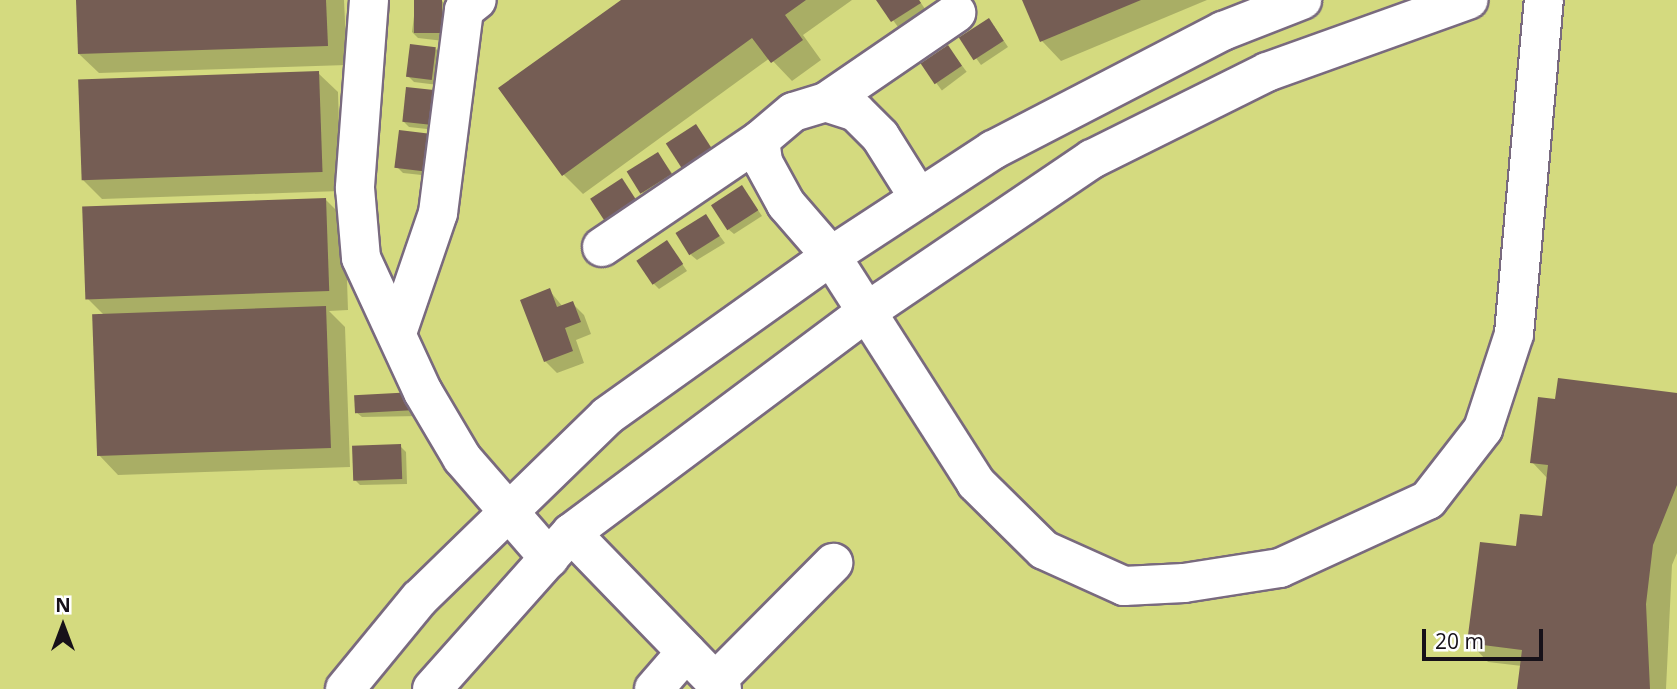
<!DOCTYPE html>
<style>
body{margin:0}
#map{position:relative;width:1677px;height:689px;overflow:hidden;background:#fcf9fe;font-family:"Open Sans",sans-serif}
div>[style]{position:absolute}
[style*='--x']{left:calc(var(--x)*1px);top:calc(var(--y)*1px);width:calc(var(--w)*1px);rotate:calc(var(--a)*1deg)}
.green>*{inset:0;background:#d4da7f;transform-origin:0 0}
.shadow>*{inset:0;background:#0003;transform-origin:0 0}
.building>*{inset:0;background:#755d54;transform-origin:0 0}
.roads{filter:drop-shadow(2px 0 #796a7e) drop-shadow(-2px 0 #796a7e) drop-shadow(0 2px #796a7e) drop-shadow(0 -2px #796a7e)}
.minor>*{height:38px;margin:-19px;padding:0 19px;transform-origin:19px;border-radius:19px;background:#fff}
span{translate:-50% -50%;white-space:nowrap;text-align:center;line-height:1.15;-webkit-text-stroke:6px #fff;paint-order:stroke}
.north{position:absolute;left:28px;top:591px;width:70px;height:70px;-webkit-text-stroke:5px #fff;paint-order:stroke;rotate:0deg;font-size:19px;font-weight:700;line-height:28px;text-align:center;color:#171119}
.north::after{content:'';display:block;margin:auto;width:24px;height:32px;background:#171119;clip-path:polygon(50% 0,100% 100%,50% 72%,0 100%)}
.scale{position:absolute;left:1422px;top:629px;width:121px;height:32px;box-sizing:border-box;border:4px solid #171119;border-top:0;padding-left:9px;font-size:21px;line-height:24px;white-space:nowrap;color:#171119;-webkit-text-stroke:5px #fff;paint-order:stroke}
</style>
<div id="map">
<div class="green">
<i style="left:0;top:0;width:1677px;height:689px"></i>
</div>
<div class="shadow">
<i style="clip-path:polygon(77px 0,344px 0,347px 65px,99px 73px,79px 54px)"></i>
<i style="clip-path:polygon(416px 0,442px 1px,448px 7px,444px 41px,418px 38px,412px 32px)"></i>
<i style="clip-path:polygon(624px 0,852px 0,803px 35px,821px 60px,792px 81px,770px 58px,583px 194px,563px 174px)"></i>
<i style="clip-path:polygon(919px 0,925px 9px,898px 27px,879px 1px)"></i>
<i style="clip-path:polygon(1024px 0,1207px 0,1061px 61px,1042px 41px)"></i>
<i style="clip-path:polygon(994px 26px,1008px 47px,981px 65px,961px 37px)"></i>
<i style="left:948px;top:47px;width:31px;height:31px;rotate:53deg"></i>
<i style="clip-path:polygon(436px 49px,442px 55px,438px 85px,414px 82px,408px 76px)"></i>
<i style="clip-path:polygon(318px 73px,338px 92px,341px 191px,102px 199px,82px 179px)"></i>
<i style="clip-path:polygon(433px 92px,439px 98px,436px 130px,409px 127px,403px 121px)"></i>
<i style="clip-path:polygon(435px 141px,431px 176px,403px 173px,397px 167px)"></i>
<i style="clip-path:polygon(658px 154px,677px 180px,648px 198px,642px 192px)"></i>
<i style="clip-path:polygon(742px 187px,762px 216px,734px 234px,728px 229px)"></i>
<i style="clip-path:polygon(325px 199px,345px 219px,348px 310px,329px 311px,345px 327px,350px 467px,118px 475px,99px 455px,103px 314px,87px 298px)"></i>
<i style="clip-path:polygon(705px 216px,725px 243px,697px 260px,691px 255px)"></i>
<i style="clip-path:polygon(667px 242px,687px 271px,659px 289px,653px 283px)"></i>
<i style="clip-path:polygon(549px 290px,563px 307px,572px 303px,584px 315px,591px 334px,576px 340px,584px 363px,557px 373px,545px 361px)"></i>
<i style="clip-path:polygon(1677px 395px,1677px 553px,1672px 565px,1666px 689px,1519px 689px,1522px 666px,1488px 662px,1469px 642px,1517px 548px,1544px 518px,1548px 479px,1532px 462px,1557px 401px)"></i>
<i style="clip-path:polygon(420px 400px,421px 416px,362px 417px,356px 412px)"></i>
<i style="clip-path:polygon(400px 446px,406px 452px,407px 484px,360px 485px,355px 480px)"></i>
</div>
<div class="building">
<i style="clip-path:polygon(76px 0,326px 0,328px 46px,78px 54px)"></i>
<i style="left:414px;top:0;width:28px;height:33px"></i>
<i style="clip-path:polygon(621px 0,806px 0,785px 15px,803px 40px,771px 63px,752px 38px,562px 176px,498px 88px)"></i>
<i style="clip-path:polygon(876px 0,919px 0,921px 3px,891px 22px)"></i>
<i style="clip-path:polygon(1022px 0,1141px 0,1040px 42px)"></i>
<i style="left:989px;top:18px;width:27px;height:36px;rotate:57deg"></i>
<i style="left:410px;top:44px;width:26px;height:33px;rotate:7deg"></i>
<i style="left:948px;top:45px;width:25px;height:33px;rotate:56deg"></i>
<i style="left:319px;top:71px;width:101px;height:241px;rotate:88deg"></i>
<i style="left:406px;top:87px;width:28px;height:35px;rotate:6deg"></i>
<i style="left:696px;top:124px;width:30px;height:36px;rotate:57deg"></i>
<i style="left:399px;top:130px;width:31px;height:38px;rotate:7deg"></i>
<i style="left:658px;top:152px;width:26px;height:37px;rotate:58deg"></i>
<i style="left:622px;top:178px;width:30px;height:38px;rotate:57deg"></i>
<i style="left:742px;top:185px;width:30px;height:37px;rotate:57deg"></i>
<i style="left:326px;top:198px;width:93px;height:244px;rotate:88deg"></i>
<i style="left:706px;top:214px;width:26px;height:36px;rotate:58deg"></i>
<i style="left:667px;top:240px;width:29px;height:37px;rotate:56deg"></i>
<i style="clip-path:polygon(550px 288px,557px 307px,573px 301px,581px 322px,565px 328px,573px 351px,544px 362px,520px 300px)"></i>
<i style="left:326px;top:306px;width:142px;height:234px;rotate:88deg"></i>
<i style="clip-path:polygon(1558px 378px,1677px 393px,1677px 485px,1653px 545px,1646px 604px,1650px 689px,1517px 689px,1522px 650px,1467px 643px,1480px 542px,1516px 546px,1520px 514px,1542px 516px,1548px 465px,1530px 463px,1538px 397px,1555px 399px)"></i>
<i style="left:415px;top:392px;width:18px;height:61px;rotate:87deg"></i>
<i style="left:401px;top:444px;width:35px;height:49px;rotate:88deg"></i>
</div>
<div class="roads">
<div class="minor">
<i style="--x:369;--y:0;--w:189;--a:94.3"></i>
<i style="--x:355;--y:188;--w:70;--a:85.1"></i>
<i style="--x:361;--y:258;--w:148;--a:65.2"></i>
<i style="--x:423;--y:392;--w:77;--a:59.4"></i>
<i style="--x:462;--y:458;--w:133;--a:49"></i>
<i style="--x:826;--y:102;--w:158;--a:-34.4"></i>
<i style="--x:919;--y:198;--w:73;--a:-122.2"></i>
<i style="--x:880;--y:136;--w:34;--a:-135"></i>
<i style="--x:856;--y:112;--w:32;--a:-162"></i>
<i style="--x:826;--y:102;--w:34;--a:163"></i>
<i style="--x:793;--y:112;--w:43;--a:139.7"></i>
<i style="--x:760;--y:140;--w:22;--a:82"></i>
<i style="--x:763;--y:162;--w:48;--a:61.3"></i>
<i style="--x:786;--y:204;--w:69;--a:49.1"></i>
<i style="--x:831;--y:256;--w:269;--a:57.4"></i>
<i style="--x:976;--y:483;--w:95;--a:44.6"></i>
<i style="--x:1044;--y:550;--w:88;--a:24.2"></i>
<i style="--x:1124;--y:586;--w:60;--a:-2.9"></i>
<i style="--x:1184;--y:583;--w:97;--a:-8.9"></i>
<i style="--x:1280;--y:568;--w:163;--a:-24.7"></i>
<i style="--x:1428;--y:500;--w:90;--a:-52.2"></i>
<i style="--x:1483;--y:429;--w:100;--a:-71.9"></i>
<i style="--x:1514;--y:334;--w:335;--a:-84.9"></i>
<i style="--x:602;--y:247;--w:191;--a:-34.1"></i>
<i style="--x:398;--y:330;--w:124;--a:-71.1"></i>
<i style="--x:438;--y:213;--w:205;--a:-82.7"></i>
<i style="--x:464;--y:10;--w:16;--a:-38"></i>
<i style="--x:571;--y:533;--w:217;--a:45.9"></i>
<i style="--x:715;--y:682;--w:168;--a:-45.2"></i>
<i style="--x:345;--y:689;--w:117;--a:-50.6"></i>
<i style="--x:419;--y:599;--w:262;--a:-44.2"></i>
<i style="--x:607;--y:416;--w:275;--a:-35.5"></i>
<i style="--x:831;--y:256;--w:194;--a:-33.2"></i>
<i style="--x:993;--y:150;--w:259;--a:-27.4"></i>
<i style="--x:1223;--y:31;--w:85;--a:-21.4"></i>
<i style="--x:432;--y:689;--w:209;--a:-48.3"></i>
<i style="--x:571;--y:533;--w:369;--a:-36.8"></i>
<i style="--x:866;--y:312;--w:273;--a:-34.1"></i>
<i style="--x:1092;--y:159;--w:195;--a:-26.4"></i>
<i style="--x:1267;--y:72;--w:214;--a:-19.7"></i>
<i style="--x:654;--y:689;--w:49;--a:-49.1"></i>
</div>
</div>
<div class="north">N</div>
<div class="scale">20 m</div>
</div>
